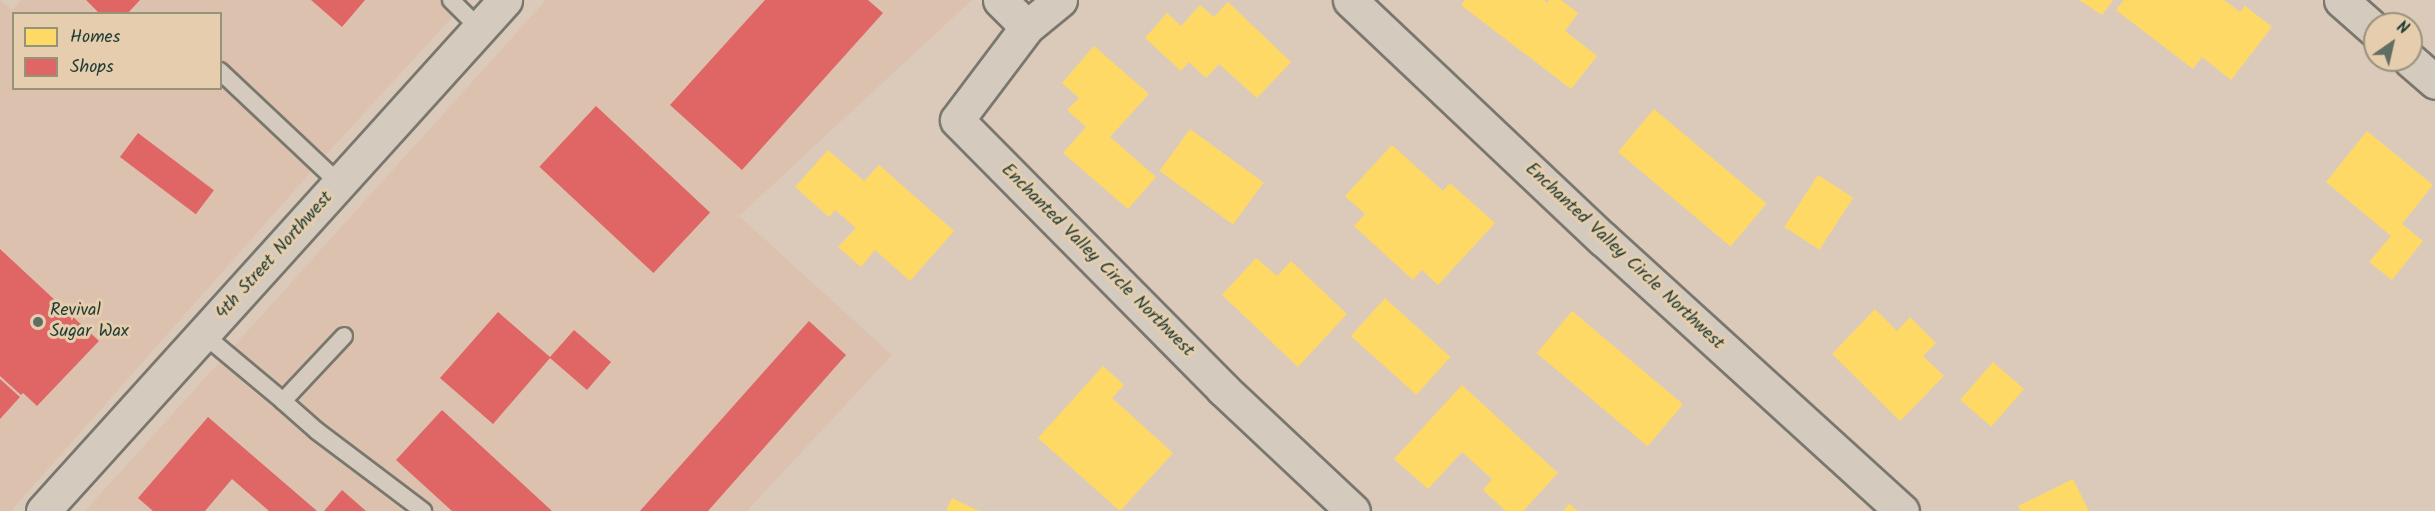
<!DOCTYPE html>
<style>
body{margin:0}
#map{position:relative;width:2435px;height:511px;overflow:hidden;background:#dbcaba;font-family:Kalam,sans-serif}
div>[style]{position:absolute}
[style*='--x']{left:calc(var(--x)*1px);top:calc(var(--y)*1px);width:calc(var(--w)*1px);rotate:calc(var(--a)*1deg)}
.built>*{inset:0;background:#dcc1ae}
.homes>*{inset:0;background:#ffd966;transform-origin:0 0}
.shops>*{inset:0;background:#e06666;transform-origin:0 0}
.roads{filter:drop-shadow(2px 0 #79776e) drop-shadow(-2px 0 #79776e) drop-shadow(0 2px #79776e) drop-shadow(0 -2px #79776e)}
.service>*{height:16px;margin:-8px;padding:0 8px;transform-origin:8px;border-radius:8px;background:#d4cabe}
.minor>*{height:33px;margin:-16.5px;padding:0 16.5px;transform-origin:16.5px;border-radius:16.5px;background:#d4cabe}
.secondary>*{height:33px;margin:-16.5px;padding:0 16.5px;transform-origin:16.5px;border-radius:16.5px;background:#d4cabe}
.dots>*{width:16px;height:16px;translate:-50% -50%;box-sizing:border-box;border:3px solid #e5cdad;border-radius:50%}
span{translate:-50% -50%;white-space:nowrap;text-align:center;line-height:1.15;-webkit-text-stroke:6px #e5cdad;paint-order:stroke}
.street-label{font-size:18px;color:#1f3d34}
.poi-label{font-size:18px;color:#1f3d34}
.left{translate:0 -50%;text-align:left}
.legend{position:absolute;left:12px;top:12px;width:210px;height:78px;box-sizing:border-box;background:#e5cdad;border:2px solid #96937d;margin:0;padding:8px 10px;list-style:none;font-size:18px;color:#1f3d34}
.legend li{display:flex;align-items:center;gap:12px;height:30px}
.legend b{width:30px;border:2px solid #96937d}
.north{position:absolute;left:2363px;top:12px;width:60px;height:60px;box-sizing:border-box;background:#e5cdad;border:2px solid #96937d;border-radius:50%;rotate:34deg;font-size:16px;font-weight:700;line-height:24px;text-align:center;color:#1f3d34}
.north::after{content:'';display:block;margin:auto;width:21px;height:27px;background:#616e63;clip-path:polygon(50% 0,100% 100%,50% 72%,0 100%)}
</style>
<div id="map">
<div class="built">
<i style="clip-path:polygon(evenodd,0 0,12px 10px,21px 0,468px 0,332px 148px,11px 511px,0 511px,0 0,14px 14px,220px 14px,220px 88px,14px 88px,14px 14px)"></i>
<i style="clip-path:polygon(546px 0,972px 0,739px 216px,892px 355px,747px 511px,85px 511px)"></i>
</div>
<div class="homes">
<i style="clip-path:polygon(1465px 0,1544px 0,1547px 3px,1549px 0,1561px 0,1578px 13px,1565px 31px,1597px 56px,1571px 89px,1461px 5px)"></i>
<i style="clip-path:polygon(2079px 0,2113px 0,2102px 15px)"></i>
<i style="clip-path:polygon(2124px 0,2224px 0,2240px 12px,2245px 6px,2272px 27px,2231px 80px,2202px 57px,2193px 69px,2116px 10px)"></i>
<i style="clip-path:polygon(1228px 2px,1291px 62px,1257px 98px,1219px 64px,1206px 78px,1189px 62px,1181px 71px,1145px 38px,1167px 13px,1181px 26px,1200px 5px,1214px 17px)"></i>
<i style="clip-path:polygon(1094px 46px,1149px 94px,1110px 137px,1156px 177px,1128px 209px,1063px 153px,1086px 127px,1067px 110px,1079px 98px,1062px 83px)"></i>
<i style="left:1654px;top:109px;width:147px;height:56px;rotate:40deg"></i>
<i style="left:1190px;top:129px;width:91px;height:52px;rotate:36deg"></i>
<i style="clip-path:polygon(2367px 131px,2433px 185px,2402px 224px,2423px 241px,2392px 280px,2369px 262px,2391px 236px,2326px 182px)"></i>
<i style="clip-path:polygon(1392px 145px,1443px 191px,1450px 183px,1495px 223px,1438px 285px,1422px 270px,1413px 280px,1354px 226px,1365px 214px,1345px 196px)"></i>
<i style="clip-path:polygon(828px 150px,864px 181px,879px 165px,954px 231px,910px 281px,875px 250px,861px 267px,838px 247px,856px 228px,835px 210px,829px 217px,795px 187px)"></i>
<i style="left:1818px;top:175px;width:42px;height:62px;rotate:33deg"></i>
<i style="clip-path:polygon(1256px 258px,1277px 276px,1291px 261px,1347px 314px,1298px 367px,1222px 295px)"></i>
<i style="left:1385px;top:298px;width:88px;height:51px;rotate:42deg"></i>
<i style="clip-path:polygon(1875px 309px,1897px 331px,1910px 317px,1936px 343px,1923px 356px,1944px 376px,1900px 421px,1832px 354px)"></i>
<i style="left:1572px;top:311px;width:145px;height:55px;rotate:40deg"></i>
<i style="left:1993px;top:362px;width:41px;height:50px;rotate:41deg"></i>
<i style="clip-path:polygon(1103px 366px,1124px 385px,1112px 398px,1173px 453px,1120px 511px,1038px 438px)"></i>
<i style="clip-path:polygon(1462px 385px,1558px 473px,1523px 511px,1506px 511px,1483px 490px,1492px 479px,1462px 452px,1428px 489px,1394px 459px)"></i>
<i style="clip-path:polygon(2073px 479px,2089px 511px,2021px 511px,2018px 506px)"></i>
<i style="clip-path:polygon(952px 498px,979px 511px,946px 511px)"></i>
<i style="clip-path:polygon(1569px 504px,1578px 511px,1563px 511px)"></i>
</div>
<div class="shops">
<i style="clip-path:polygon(86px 0,140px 0,127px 14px,100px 14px)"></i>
<i style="clip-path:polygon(311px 0,365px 0,342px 27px)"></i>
<i style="clip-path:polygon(765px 0,868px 0,883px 13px,742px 170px,670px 105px)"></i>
<i style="left:596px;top:106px;width:156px;height:83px;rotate:43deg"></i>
<i style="left:138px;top:133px;width:95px;height:30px;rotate:37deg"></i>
<i style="clip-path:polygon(0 249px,99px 341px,37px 406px,23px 393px,21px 395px,0 376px)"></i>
<i style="clip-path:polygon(498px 312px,550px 357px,574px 330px,611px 362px,587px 390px,550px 358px,493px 424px,440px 378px)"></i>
<i style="clip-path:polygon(809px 321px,846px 355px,708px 511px,640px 511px)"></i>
<i style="clip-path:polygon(0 379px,20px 397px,0 419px)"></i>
<i style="clip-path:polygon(442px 410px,552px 511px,452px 511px,396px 460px)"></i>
<i style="clip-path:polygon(208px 417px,317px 511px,269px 511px,232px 479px,205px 511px,153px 511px,138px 498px)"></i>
<i style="clip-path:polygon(342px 490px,366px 511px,324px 511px)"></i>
</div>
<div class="roads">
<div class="service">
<i style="--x:451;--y:0;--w:40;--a:45"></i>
<i style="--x:220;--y:71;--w:165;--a:43.3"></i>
<i style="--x:203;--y:334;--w:104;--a:39.9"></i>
<i style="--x:283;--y:401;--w:89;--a:-46.8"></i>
<i style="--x:283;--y:401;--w:45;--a:41.4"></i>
<i style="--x:317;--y:431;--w:133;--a:37"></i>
</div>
<div class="minor">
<i style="--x:1000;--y:0;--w:38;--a:45"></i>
<i style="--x:1060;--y:0;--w:43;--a:140.7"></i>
<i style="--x:1027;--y:27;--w:116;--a:127"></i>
<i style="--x:957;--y:120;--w:378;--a:45.3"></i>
<i style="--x:1223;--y:389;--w:178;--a:43.2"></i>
<i style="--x:1350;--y:0;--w:348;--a:43.4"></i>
<i style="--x:1603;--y:239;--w:404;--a:42.3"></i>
<i style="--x:2341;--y:0;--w:45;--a:41.4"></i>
<i style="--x:2410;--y:60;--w:33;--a:41"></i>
</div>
<div class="secondary">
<i style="--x:43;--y:511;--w:689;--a:-47.88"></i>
</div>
</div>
<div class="dots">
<i style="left:38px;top:322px;background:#616e63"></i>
</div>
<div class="street-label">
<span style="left:275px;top:256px;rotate:-48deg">4th Street Northwest</span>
<span style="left:1624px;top:257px;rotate:43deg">Enchanted Valley Circle Northwest</span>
<span style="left:1097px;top:261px;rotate:45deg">Enchanted Valley Circle Northwest</span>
</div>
<div class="poi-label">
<span class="left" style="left:50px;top:322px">Revival<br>Sugar Wax</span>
</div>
<ul class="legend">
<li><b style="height:16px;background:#ffd966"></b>Homes</li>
<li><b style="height:16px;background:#e06666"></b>Shops</li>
</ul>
<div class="north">N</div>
</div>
